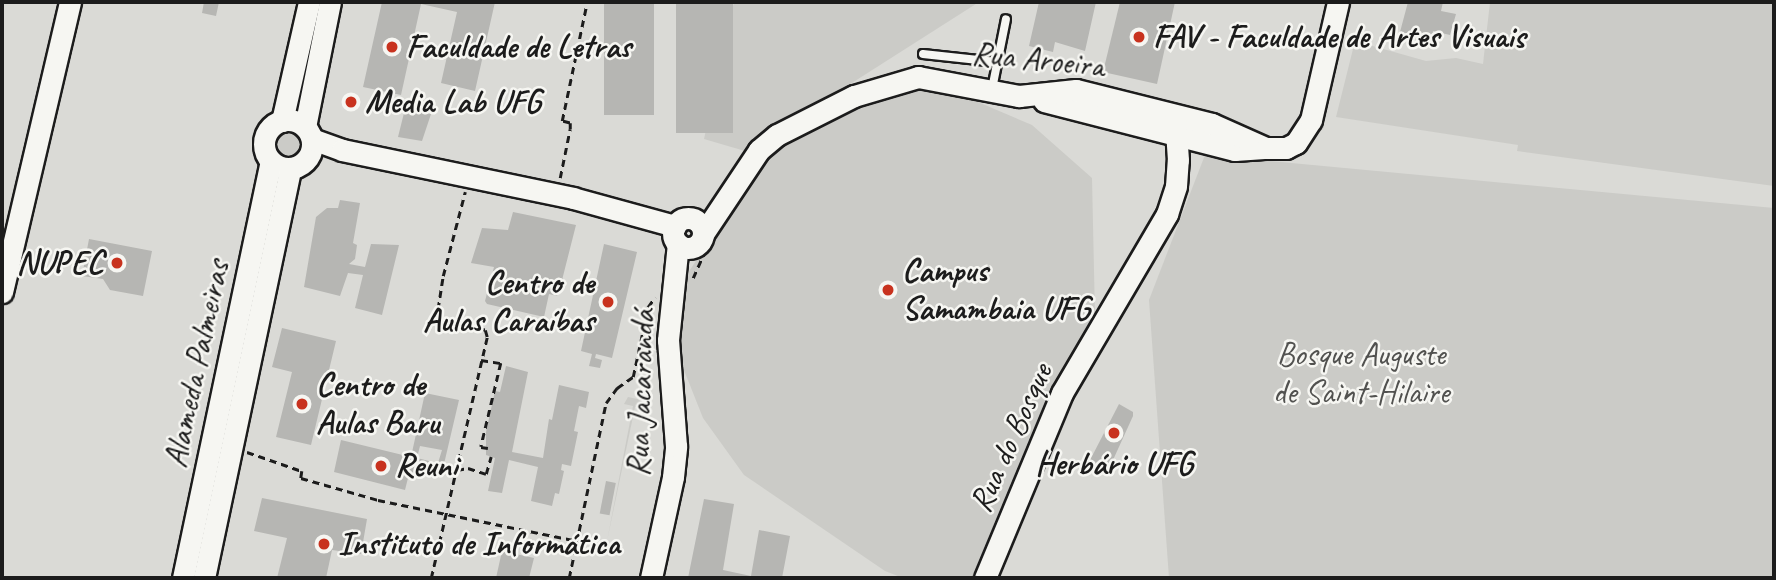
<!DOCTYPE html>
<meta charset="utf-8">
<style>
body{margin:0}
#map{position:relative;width:1776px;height:580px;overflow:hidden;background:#e9e9e5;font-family:Caveat,sans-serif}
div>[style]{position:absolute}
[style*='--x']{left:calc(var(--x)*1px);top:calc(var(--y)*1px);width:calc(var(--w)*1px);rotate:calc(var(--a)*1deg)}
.built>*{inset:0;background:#dadad6;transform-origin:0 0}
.green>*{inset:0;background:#cbcbc7}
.round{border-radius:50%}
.building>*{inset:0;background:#b6b6b3;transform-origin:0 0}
.path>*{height:2.5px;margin-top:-1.25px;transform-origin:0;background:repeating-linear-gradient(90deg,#1c1c1c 0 7px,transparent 0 12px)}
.roads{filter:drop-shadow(2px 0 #1c1c1c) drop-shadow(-2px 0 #1c1c1c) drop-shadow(0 2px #1c1c1c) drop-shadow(0 -2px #1c1c1c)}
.lane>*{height:8px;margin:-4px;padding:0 4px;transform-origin:4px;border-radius:4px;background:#f6f6f2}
.secondary>*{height:21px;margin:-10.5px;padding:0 10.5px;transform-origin:10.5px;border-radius:10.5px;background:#f6f6f2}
.secondary>.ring{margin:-10.5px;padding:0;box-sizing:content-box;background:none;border:21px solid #f6f6f2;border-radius:50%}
.dots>*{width:19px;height:19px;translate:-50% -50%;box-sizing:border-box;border:4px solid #f6f6f2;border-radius:50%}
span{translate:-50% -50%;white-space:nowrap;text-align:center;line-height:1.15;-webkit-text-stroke:5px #f6f6f2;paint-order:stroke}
.poi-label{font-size:33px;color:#1c1c1c;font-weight:700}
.left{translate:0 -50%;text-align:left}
.right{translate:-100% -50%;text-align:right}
.street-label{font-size:33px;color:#1c1c1c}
.park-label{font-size:33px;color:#51514f}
.frame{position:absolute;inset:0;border:4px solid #1c1c1c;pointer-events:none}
</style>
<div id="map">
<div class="built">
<i style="left:2px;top:2px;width:1772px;height:576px"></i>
</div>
<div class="green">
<i style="clip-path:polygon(734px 2px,979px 2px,745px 151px,704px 139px)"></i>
<i style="clip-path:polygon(1490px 2px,1774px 2px,1774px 186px,1517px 151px,1518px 145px,1336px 117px,1355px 41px,1426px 61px,1456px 58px,1483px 64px)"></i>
<i style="clip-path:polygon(888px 85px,952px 91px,1032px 125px,1092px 178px,1095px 316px,1054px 392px,974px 578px,903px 578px,885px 571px,744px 475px,703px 418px,676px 350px,684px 279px,723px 220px,755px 157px)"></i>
<i class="round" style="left:274px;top:129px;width:28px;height:28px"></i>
<i style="clip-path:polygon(1205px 155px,1774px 208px,1774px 578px,1169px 578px,1149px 300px)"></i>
<i style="clip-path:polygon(628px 397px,642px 400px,644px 408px,635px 407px,607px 541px,633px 406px,624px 404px)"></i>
</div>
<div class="building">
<i style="clip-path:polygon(204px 2px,219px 2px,216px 16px,202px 13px)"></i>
<i style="clip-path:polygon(382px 2px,495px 2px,475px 91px,441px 83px,457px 12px,421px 4px,401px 95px,363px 87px)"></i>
<i style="left:604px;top:2px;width:50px;height:113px"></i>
<i style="left:676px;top:2px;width:57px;height:131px"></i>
<i style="clip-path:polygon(1039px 2px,1096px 2px,1085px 51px,1055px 42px,1053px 52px,1029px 46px)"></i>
<i style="clip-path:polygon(1120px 2px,1175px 2px,1157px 84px,1103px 72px)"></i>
<i style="clip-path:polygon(1408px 2px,1443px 2px,1441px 11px,1456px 14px,1450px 35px,1433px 31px,1431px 40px,1400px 32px)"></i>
<i style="clip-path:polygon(405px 109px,431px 114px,422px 141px,398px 137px)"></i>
<i style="clip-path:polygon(340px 200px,360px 203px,353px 243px,357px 245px,355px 259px,349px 264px,365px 267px,371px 244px,399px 245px,382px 315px,355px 308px,363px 275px,348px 273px,340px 296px,304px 287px,316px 217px,327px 208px,338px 208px)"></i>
<i style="clip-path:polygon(513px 212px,576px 225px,560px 288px,557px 296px,549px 294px,544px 317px,487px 304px,485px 301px,494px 267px,471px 263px,482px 228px,508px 230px)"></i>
<i style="clip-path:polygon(89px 239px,152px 251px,143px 296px,110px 290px,103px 279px,82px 276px)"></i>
<i style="clip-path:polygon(604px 244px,637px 252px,612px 358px,596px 354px,595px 358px,602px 360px,600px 368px,589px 366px,592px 354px,581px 351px)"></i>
<i style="clip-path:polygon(282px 328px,336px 341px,311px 445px,276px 437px,292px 372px,272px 367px)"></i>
<i style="clip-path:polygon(506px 366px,528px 372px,512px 452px,543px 458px,549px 419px,552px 420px,559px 385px,589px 392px,586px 408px,579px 406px,574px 431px,578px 432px,571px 466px,562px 464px,561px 470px,564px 471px,559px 494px,555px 493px,552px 506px,531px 501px,538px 467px,509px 460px,502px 493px,488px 491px,495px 458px,486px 455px,486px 432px,495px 391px,500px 392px)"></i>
<i style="clip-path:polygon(425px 393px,459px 400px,444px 464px,438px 463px,442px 450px,420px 446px,417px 458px,429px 461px,424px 478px,409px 474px,405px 490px,334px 472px,341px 440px,411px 457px)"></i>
<i style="clip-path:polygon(1119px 404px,1133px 412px,1133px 416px,1108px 471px,1089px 462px)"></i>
<i style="left:606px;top:481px;width:10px;height:33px;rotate:11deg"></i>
<i style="clip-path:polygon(262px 498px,367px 519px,361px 554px,332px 550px,326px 578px,277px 578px,287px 538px,254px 531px)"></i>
<i style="clip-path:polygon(704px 499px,734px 504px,723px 570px,751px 576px,759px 530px,790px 536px,782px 578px,688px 578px)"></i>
<i style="clip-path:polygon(502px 551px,534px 558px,529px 578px,496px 578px)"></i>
</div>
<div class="path">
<i style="--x:560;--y:178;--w:50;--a:-78.5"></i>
<i style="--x:570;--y:129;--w:6;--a:-90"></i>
<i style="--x:570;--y:123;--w:8;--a:-166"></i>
<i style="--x:562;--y:121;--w:122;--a:-78.1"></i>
<i style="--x:693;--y:278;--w:32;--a:-66"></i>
<i style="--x:481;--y:360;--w:20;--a:9"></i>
<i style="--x:501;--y:363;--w:86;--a:103.4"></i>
<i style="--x:481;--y:447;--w:7;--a:8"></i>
<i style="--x:247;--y:452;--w:58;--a:19.1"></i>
<i style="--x:302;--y:471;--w:7;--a:98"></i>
<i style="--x:301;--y:478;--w:80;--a:15.9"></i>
<i style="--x:378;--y:500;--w:203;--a:11.6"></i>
<i style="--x:577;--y:541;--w:9;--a:-13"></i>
<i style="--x:457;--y:470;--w:11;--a:-10"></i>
<i style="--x:468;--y:468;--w:19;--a:18"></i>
<i style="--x:486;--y:474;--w:18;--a:-74"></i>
<i style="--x:431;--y:578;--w:247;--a:-76.9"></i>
<i style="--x:487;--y:337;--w:7;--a:-106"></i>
<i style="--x:485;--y:330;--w:50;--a:-169.6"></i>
<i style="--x:436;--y:321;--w:46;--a:-81.2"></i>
<i style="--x:443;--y:276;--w:87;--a:-75.3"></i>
<i style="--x:569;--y:578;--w:179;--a:-78.1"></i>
<i style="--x:606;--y:403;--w:19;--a:-54"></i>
<i style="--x:617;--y:388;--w:19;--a:-35"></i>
<i style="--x:633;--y:377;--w:72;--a:-77.9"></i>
<i style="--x:648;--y:307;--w:12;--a:-55"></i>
</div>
<div class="roads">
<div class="lane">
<i style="--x:923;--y:54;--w:74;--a:6.2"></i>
<i style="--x:992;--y:89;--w:71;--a:-78.7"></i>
</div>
<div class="secondary">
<i style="--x:1044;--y:101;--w:197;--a:14.4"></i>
<i style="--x:1235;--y:150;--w:29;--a:-4"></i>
<i class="ring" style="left:264px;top:120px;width:27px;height:27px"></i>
<i style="--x:282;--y:121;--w:122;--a:-77.2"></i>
<i style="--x:305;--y:127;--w:127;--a:-78.7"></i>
<i style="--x:312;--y:139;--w:32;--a:20"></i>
<i style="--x:342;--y:150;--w:236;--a:11.7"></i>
<i style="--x:573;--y:198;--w:106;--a:15.4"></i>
<i class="ring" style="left:673px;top:218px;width:9px;height:9px"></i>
<i style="--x:703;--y:234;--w:101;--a:-56.3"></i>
<i style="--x:759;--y:150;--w:23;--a:-40"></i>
<i style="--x:777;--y:135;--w:86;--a:-26.9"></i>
<i style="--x:854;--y:96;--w:67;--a:-16.5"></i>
<i style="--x:918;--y:77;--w:103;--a:10.7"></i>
<i style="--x:1019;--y:96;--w:57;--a:-6"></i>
<i style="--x:1076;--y:90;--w:140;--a:14"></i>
<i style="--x:1212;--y:124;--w:59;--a:24"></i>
<i style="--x:1266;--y:148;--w:20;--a:0"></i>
<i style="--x:1286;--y:148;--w:11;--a:-27"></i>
<i style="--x:1296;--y:143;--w:27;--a:-57"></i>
<i style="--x:1311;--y:120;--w:121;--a:-77.1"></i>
<i style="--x:2;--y:292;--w:298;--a:-76.8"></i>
<i style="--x:183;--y:578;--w:425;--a:-78.1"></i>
<i style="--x:204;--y:578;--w:418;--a:-78.1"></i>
<i style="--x:651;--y:578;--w:103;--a:-77.7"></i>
<i style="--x:673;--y:477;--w:31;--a:-84"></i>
<i style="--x:676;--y:446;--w:106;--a:-94.3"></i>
<i style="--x:668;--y:340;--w:97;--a:-84.1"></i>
<i style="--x:985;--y:578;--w:200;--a:-67.4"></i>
<i style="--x:1062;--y:393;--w:208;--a:-59.6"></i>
<i style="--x:1167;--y:214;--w:29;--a:-72"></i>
<i style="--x:1176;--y:186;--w:26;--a:-86"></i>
<i style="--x:1178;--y:160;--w:44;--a:-93.9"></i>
</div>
</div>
<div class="dots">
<i style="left:1139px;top:37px;background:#c8321e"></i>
<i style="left:392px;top:47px;background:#c8321e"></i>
<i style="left:351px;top:102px;background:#c8321e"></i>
<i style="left:117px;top:263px;background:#c8321e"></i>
<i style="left:888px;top:290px;background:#c8321e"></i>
<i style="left:608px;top:302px;background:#c8321e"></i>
<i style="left:302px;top:404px;background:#c8321e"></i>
<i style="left:1114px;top:433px;background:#c8321e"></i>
<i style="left:381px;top:466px;background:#c8321e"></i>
<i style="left:324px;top:544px;background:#c8321e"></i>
</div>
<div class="poi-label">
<span class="left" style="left:1153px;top:37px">FAV - Faculdade de Artes Visuais</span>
<span class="left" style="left:406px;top:47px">Faculdade de Letras</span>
<span class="left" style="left:365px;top:102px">Media Lab UFG</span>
<span class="right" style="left:103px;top:263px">NUPEC</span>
<span class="left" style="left:902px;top:290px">Campus<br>Samambaia UFG</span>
<span class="right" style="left:594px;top:302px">Centro de<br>Aulas Caraíbas</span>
<span class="left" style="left:316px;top:404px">Centro de<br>Aulas Baru</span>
<span style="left:1114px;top:464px">Herbário UFG</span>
<span class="left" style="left:395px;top:466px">Reuni</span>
<span class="left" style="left:338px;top:544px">Instituto de Informática</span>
</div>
<div class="street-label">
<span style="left:1038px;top:60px;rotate:6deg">Rua Aroeira</span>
<span style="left:197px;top:364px;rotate:-78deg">Alameda Palmeiras</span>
<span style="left:641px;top:393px;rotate:-88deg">Rua Jacarandá</span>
<span style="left:1011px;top:438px;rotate:-66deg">Rua do Bosque</span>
</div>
<div class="park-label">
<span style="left:1361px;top:374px">Bosque Auguste<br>de Saint-Hilaire</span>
</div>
<div class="frame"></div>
</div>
